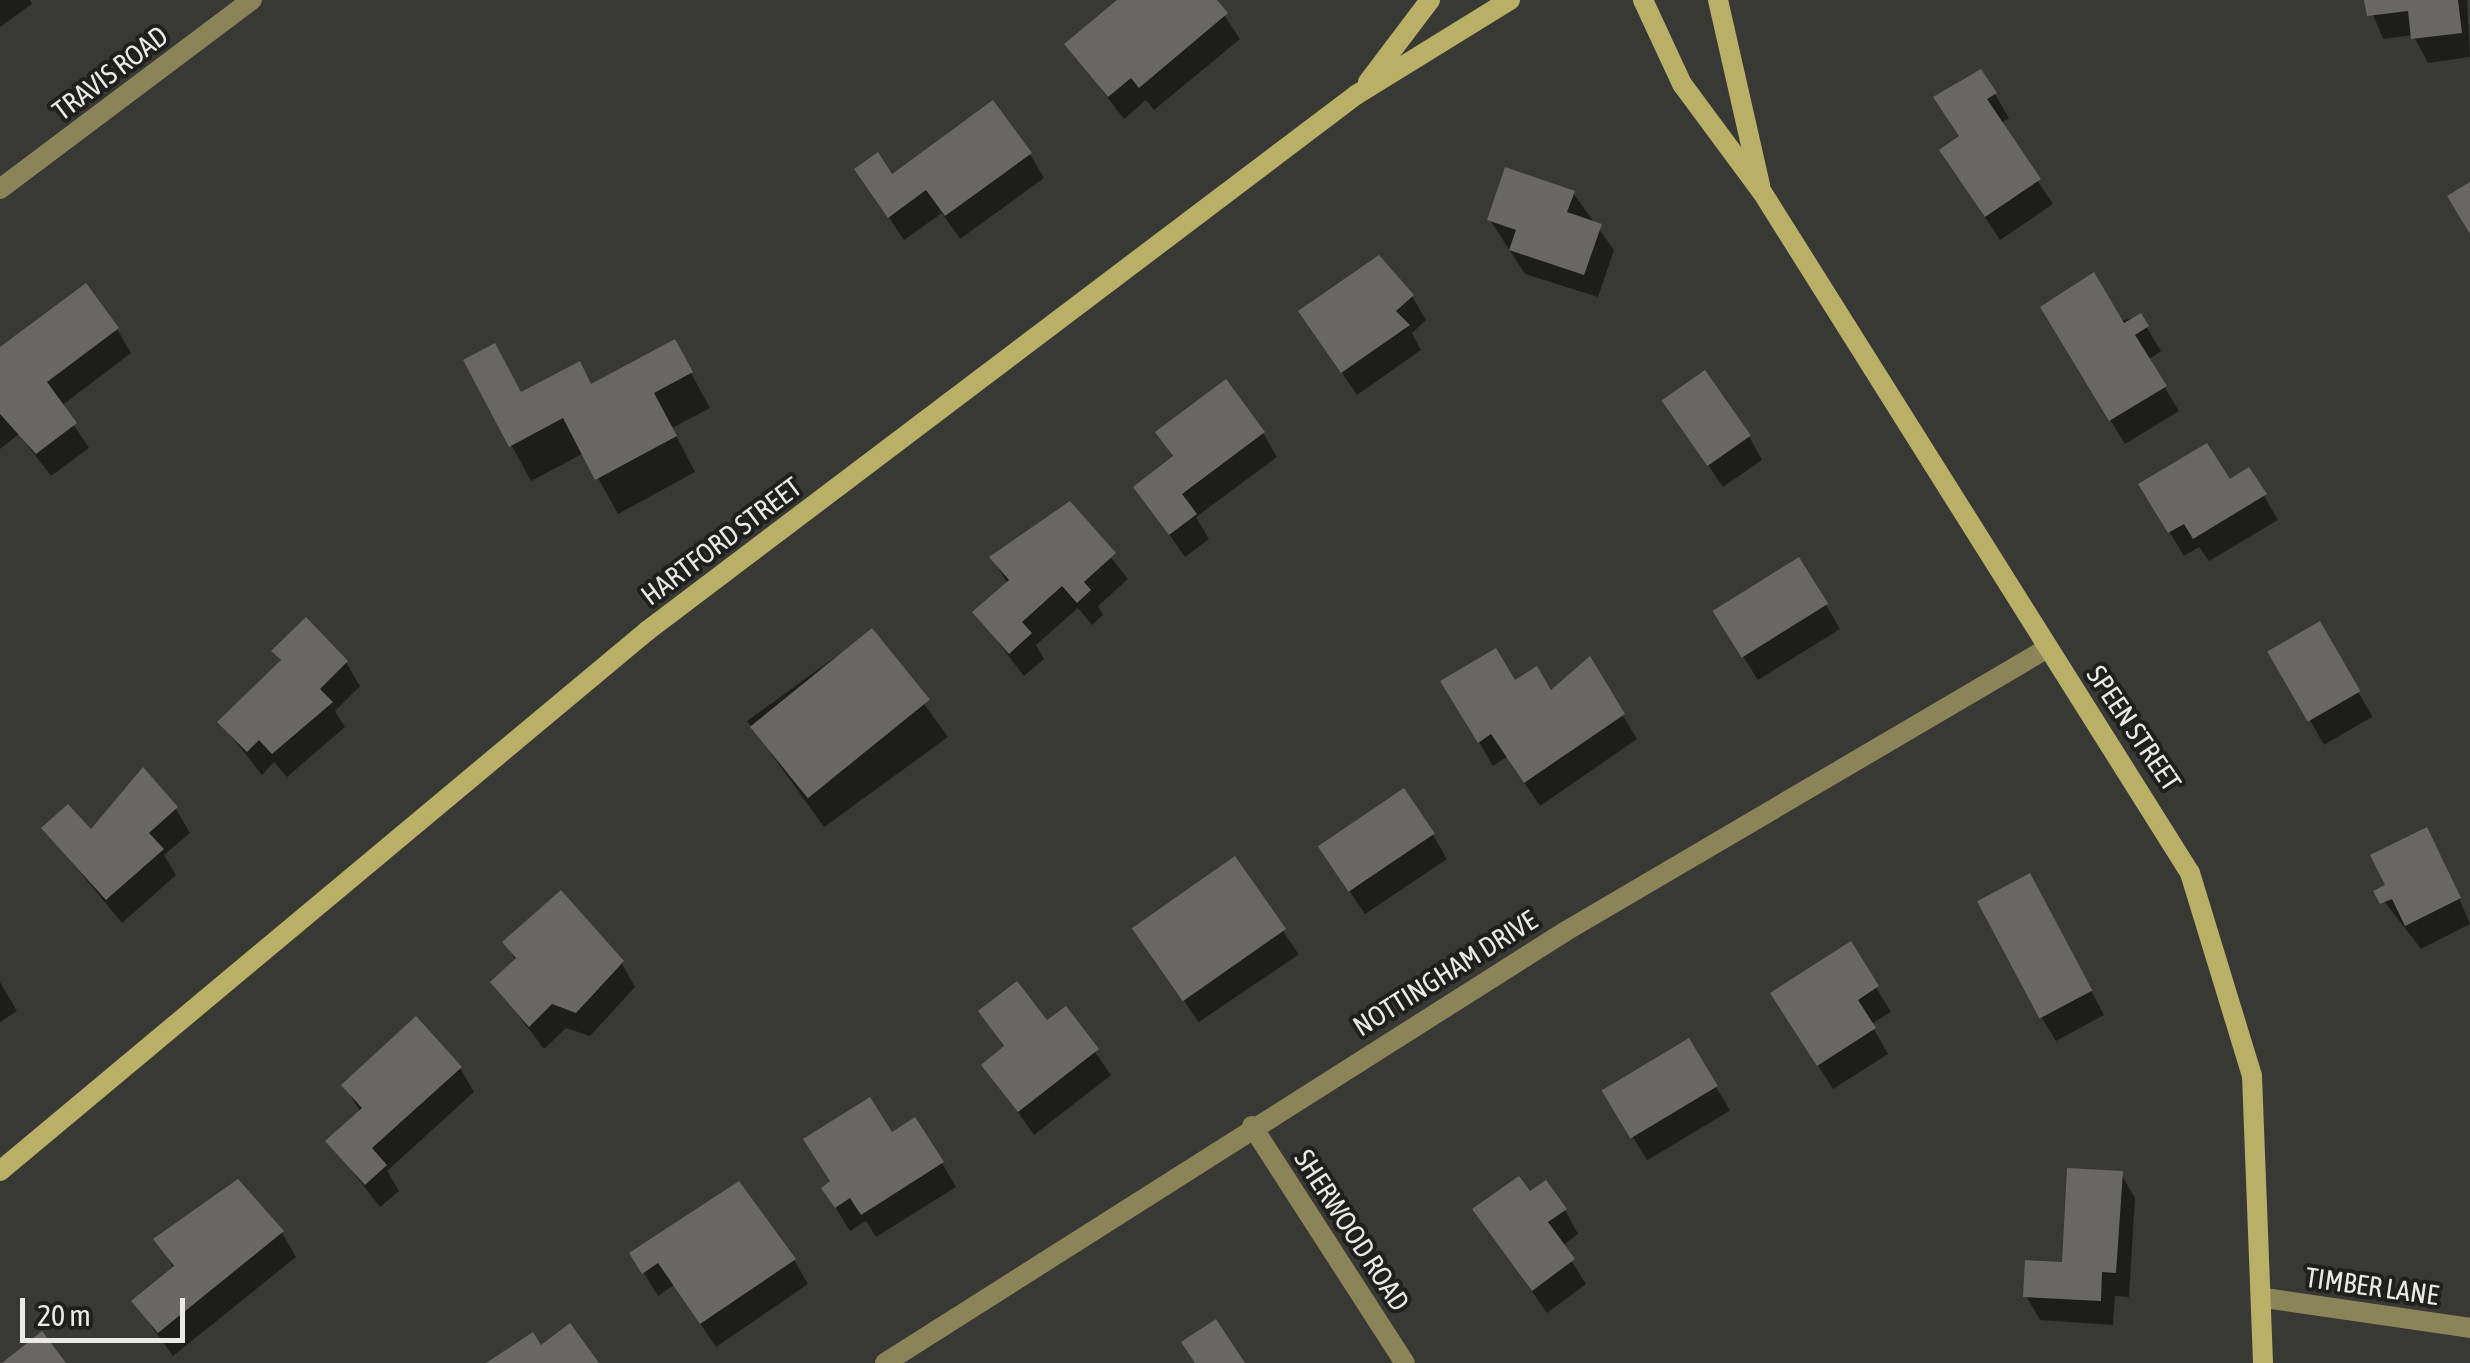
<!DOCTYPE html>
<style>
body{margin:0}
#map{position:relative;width:2470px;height:1363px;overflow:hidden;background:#383835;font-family:"Asap Condensed",sans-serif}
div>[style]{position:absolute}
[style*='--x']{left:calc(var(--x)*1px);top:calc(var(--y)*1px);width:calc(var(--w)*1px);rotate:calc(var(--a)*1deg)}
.shadow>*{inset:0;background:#0007;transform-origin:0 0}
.building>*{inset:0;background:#686764;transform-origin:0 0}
.street>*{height:20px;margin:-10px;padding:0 10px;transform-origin:10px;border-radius:10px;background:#8b8458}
.secondary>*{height:20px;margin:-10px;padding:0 10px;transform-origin:10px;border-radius:10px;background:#baaf66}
span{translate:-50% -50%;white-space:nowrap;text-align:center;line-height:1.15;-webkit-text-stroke:8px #1f1f1e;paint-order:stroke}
.street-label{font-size:28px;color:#eae9e8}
.scale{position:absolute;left:20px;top:1298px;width:165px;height:45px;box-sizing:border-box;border:5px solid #eae9e8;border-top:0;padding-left:12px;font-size:30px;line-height:35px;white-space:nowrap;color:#eae9e8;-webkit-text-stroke:8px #1f1f1e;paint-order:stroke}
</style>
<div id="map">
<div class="shadow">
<i style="clip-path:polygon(0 0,30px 0,32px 4px,0 27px)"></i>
<i style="clip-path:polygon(1121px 0,1214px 0,1240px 39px,1154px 110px,1146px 100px,1124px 119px,1067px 45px)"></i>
<i style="clip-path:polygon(2367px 0,2467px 0,2470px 57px,2428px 63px,2413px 35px,2383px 39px)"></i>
<i style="clip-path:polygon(1995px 94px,2009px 118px,2000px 124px,2053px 204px,2000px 240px,1942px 151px,1961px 138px,1936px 97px)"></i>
<i style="clip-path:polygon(1030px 154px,1044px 178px,960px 239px,942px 213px,904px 240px,857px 170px,891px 178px)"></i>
<i style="clip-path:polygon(1573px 193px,1614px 250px,1598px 297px,1525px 274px,1490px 220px)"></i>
<i style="clip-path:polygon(1412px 296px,1426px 320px,1412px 333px,1421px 350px,1357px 395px,1301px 312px)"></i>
<i style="clip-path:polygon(2140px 317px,2161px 351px,2148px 360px,2179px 411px,2125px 444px,2057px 332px)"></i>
<i style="clip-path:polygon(117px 329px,131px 353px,61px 406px,89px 448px,51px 476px,19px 434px,0 449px,0 350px)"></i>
<i style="clip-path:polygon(674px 342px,710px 408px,672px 428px,695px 472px,618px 514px,584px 453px,531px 481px,466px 361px,522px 394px,592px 386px)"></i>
<i style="clip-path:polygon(1665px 401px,1749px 436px,1762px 460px,1723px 487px)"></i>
<i style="clip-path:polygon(1158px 433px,1263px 433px,1277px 457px,1196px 517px,1209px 539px,1185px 557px,1136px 487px,1174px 459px)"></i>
<i style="clip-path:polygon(2249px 470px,2278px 520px,2209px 561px,2199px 547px,2184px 556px,2141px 485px,2229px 482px)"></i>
<i style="clip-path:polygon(1069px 505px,1128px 579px,1098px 606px,1103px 615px,1092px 625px,1078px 608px,1036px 645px,1044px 659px,1024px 676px,975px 612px,1008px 584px,992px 558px)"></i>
<i style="clip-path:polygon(1826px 605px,1840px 629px,1758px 680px,1730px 636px)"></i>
<i style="left:2319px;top:624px;width:107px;height:56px;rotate:60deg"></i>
<i style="left:871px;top:631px;width:131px;height:153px;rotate:54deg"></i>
<i style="clip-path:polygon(274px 651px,346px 662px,360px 686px,335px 711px,345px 727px,287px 777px,274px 762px,262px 775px,220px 722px,282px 663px)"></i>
<i style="clip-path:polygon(1589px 660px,1637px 739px,1540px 806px,1507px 757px,1493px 766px,1444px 682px,1551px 694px)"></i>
<i style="clip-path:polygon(176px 809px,190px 833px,164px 855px,176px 875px,122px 923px,44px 828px,91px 833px)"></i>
<i style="clip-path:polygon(1433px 835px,1447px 859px,1365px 914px,1335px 870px)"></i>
<i style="clip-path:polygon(2440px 854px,2470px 924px,2421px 949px,2377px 892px)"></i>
<i style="left:1235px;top:860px;width:114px;height:121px;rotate:56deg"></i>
<i style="clip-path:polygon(2043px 900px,2104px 1015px,2056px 1041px,2042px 1018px)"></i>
<i style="clip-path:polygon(506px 943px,621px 962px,635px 987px,590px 1036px,566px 1028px,544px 1049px,493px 982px,516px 961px)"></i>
<i style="clip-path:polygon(1850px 945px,1891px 1012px,1871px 1024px,1888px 1054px,1833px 1089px,1787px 1017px)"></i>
<i style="clip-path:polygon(0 982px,17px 1011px,0 1022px)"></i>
<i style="clip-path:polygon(1065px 1009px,1111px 1075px,1034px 1135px,985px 1065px,1005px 1049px,981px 1012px,1047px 1023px)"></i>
<i style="left:1689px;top:1042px;width:80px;height:97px;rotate:59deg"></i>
<i style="clip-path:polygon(460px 1068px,474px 1092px,387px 1171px,399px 1191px,380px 1207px,329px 1141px,361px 1113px,344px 1085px)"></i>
<i style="clip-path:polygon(891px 1135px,942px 1163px,956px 1187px,876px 1237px,866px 1221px,850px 1231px,824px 1189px)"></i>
<i style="clip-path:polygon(2121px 1174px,2135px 1198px,2129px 1297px,2115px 1296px,2113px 1325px,2040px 1320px,2026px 1296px,2064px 1265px)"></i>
<i style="clip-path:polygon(1529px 1194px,1565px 1210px,1578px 1234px,1562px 1246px,1586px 1284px,1547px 1313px,1476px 1210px)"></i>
<i style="clip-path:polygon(282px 1233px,296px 1257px,173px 1356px,134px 1302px,174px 1269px,157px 1240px)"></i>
<i style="clip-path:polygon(632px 1254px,794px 1260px,808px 1284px,716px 1347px,674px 1285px,658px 1296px)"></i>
</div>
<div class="building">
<i style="clip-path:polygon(1117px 0,1217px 0,1228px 13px,1139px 88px,1131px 78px,1108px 97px,1064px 44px)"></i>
<i style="clip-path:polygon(2364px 0,2458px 0,2462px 33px,2411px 39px,2408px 11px,2367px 16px)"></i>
<i style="clip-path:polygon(1981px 69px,1997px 93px,1987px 99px,2041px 179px,1985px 217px,1939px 150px,1959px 136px,1933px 97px)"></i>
<i style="clip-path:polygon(993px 100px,1032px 153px,945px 216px,926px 190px,888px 218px,854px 169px,878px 152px,892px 174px)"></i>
<i style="clip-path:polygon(1505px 167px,1575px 191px,1567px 212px,1602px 224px,1584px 275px,1509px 250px,1516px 230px,1487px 220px)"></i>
<i style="clip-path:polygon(2470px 182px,2470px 234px,2447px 196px)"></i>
<i style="clip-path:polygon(1379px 255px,1414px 295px,1396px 311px,1410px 325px,1341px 373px,1298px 311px)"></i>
<i style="clip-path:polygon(2094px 272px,2124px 323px,2141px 313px,2149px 326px,2135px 335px,2167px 386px,2109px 421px,2040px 307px)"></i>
<i style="clip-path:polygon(86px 283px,119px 328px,47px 382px,77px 423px,36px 454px,0 414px,0 347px)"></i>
<i style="clip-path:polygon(675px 339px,693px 372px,654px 393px,677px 436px,595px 480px,563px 418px,509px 447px,463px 360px,495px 343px,521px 392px,580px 361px,591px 384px)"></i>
<i style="left:1705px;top:370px;width:80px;height:53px;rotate:55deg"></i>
<i style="clip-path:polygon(1226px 379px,1265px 432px,1182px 494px,1197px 514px,1169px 535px,1133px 487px,1173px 456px,1155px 432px)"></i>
<i style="clip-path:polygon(2207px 443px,2230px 479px,2249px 467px,2267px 494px,2193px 539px,2184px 524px,2168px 533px,2138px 484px)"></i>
<i style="clip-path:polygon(1070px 501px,1116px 553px,1084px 582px,1091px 590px,1077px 603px,1062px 586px,1022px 622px,1032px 633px,1009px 654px,972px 612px,1009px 580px,989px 557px)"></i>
<i style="left:1799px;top:557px;width:55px;height:102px;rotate:58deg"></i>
<i style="clip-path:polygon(306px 617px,348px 661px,320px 689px,333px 702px,272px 754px,259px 740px,247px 752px,217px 722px,281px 660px,271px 651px)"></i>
<i style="left:2320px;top:621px;width:81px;height:61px;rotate:60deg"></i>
<i style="left:872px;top:628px;width:92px;height:157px;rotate:51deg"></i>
<i style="clip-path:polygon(1496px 648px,1515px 680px,1537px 666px,1551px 690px,1590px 656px,1625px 714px,1524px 783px,1491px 734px,1478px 743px,1440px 681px)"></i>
<i style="clip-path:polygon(143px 767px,178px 807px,149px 833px,164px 849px,106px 900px,41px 828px,68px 804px,91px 829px)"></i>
<i style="left:1404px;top:788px;width:55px;height:104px;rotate:56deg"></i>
<i style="clip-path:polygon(2427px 827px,2461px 898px,2405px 926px,2392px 899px,2380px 904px,2373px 891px,2385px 885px,2370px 855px)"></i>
<i style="left:1235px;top:856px;width:89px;height:126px;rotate:55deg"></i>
<i style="left:2030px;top:873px;width:133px;height:60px;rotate:62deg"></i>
<i style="clip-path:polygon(561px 890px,624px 961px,576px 1013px,552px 1004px,529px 1027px,490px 982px,516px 958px,502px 942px)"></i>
<i style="clip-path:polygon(1851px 941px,1879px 986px,1858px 1000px,1876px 1028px,1817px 1066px,1770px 993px)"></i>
<i style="clip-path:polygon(1017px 981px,1047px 1020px,1066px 1006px,1099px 1049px,1018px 1112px,981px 1065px,1004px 1046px,978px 1011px)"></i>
<i style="clip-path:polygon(416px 1016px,462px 1067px,372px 1148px,387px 1165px,365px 1185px,325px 1141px,362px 1108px,341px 1085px)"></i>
<i style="left:1689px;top:1038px;width:56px;height:102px;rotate:59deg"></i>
<i style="clip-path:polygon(870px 1097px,892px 1132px,915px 1117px,944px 1162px,861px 1215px,850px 1198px,835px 1208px,821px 1188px,830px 1181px,803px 1139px)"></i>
<i style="clip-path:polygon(2067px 1168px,2123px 1171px,2116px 1273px,2102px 1272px,2101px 1301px,2023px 1297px,2025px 1260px,2062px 1262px)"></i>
<i style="clip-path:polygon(1519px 1176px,1530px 1191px,1546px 1180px,1567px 1209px,1548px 1222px,1575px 1259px,1532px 1291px,1472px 1209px)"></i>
<i style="clip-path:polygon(238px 1179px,284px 1231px,158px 1333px,131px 1301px,174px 1266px,153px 1239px)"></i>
<i style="clip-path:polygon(739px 1181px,796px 1259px,700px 1324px,658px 1263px,642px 1274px,629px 1253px)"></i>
<i style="clip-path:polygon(1216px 1319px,1245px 1363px,1195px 1363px,1181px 1342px)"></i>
<i style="clip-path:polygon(570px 1323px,599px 1363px,486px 1363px,533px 1332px,541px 1345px)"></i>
<i style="clip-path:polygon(42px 1331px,66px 1363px,2px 1363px)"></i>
</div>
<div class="street">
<i style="--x:0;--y:189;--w:315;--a:-36.9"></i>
<i style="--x:1252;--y:1126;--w:282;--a:57.2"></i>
<i style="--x:2265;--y:1298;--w:207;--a:8.3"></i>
<i style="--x:885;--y:1363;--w:806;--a:-32.39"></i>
<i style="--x:1566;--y:931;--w:557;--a:-30.43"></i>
</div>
<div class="secondary">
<i style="--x:1643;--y:0;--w:93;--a:65.1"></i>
<i style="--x:1682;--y:84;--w:134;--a:53.5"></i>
<i style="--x:1762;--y:192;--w:804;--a:57.85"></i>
<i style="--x:2190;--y:873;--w:212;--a:73"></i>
<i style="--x:2252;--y:1076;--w:287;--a:87.8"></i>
<i style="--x:1718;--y:0;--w:190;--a:77.2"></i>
<i style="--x:1368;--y:82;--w:103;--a:-52.9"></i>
<i style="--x:0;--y:1171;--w:843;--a:-39.85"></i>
<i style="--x:647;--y:631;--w:889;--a:-37.09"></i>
<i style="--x:1356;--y:95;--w:181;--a:-31.7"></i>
</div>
<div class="street-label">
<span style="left:110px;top:73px;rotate:-37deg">TRAVIS ROAD</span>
<span style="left:721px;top:541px;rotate:-37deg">HARTFORD STREET</span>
<span style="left:2134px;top:728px;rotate:56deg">SPEEN STREET</span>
<span style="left:1445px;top:973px;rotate:-32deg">NOTTINGHAM DRIVE</span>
<span style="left:1352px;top:1230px;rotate:57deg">SHERWOOD ROAD</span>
<span style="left:2372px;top:1286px;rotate:8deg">TIMBER LANE</span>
</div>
<div class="scale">20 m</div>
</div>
